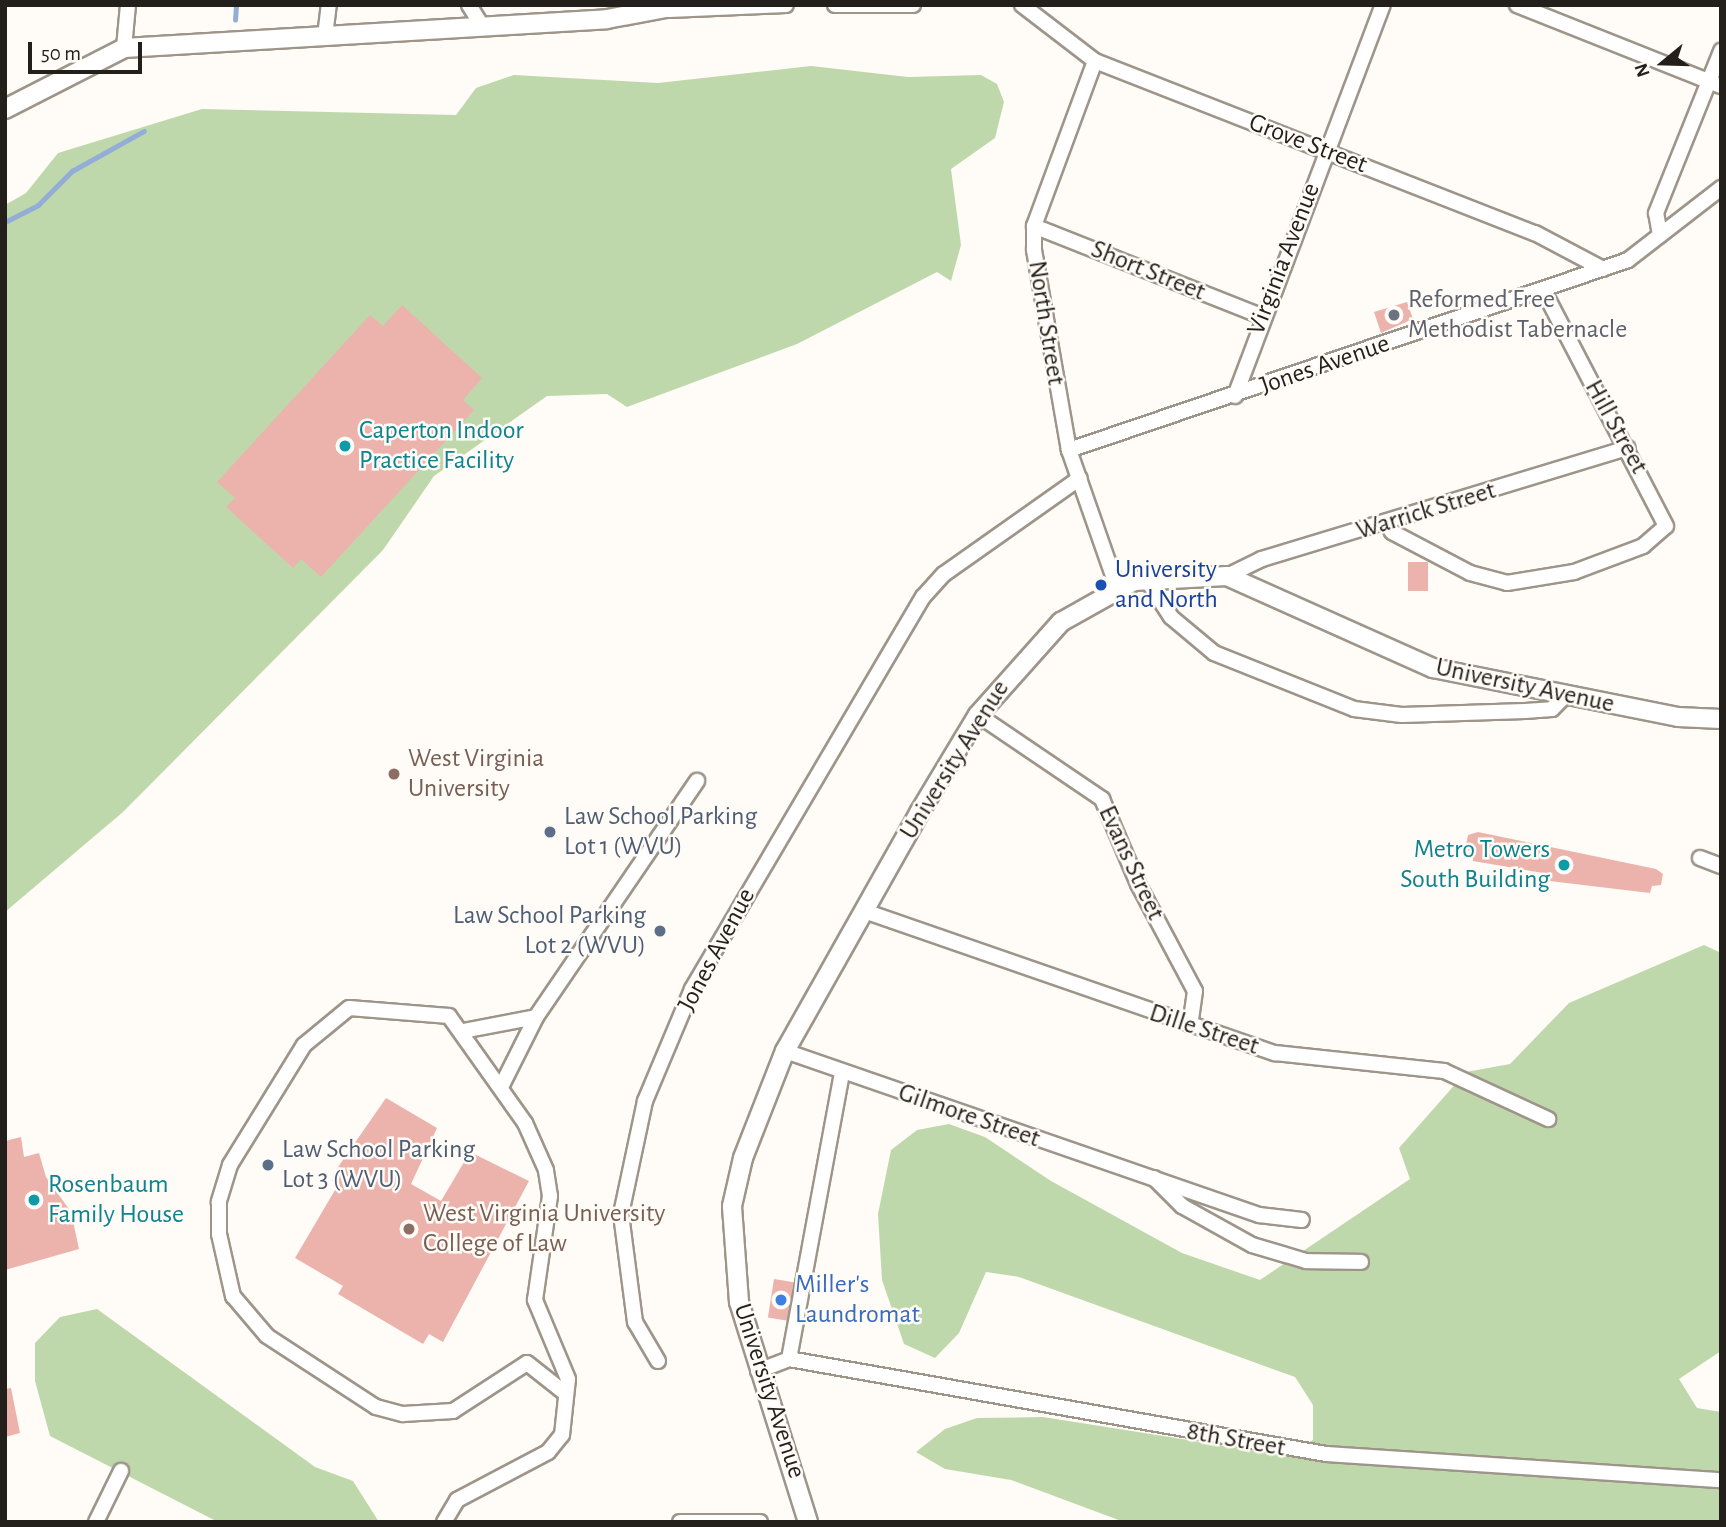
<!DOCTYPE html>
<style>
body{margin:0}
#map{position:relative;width:1726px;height:1527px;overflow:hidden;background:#fffbf6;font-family:"Alegreya Sans",sans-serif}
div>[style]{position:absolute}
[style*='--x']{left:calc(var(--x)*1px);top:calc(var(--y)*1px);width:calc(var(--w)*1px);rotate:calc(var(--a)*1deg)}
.green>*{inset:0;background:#bfd8ab}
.stream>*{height:4.5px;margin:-2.25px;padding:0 2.25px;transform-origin:2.25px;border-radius:2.25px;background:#92add6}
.building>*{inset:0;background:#ebb3ac;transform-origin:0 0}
.roads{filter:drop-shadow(2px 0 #9e958a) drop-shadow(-2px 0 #9e958a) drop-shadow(0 2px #9e958a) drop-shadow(0 -2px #9e958a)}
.minor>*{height:14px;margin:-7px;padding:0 7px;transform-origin:7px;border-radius:7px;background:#fff}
.tertiary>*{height:18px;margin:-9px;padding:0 9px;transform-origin:9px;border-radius:9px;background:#fff}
.dots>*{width:19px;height:19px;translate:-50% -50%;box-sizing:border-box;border:4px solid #fffbf6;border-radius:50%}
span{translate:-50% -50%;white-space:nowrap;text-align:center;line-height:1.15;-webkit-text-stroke:5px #fffbf6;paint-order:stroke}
.street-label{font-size:26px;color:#231f1b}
.worship-label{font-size:26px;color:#5b616d}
.left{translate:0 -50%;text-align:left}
.culture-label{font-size:26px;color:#0d838f}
.right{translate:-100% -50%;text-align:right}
.transit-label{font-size:26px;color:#164399}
.education-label{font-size:26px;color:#785e54}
.service-label{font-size:26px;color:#4e5e75}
.shop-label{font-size:26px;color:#366cbe}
.frame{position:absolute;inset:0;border:7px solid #231f1b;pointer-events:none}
.north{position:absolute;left:1628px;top:28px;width:70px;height:70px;-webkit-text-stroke:5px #fffbf6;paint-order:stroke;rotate:251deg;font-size:19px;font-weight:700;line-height:28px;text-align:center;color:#231f1b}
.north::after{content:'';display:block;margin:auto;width:24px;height:32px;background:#231f1b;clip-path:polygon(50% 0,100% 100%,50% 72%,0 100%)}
.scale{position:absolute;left:28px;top:42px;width:114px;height:32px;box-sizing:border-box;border:4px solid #231f1b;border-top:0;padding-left:9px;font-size:21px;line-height:24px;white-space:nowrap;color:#231f1b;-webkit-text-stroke:5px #fffbf6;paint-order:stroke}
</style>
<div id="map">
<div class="green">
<i style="clip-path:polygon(811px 66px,908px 77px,981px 75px,997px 84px,1004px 102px,995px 138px,951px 169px,961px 245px,951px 281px,937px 272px,797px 344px,627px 407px,607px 394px,547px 396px,434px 476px,383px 550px,123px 812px,5px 912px,5px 205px,26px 193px,58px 153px,202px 109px,456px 115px,476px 88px,514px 75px,658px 83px)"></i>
<i style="clip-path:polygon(1704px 945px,1721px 953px,1721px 1351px,1679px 1379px,1697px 1408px,1721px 1412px,1721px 1522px,1124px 1522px,1011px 1480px,945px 1469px,916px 1452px,945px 1429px,977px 1418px,1043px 1417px,1283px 1455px,1313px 1440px,1313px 1405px,1295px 1377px,1019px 1277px,986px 1272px,959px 1333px,935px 1358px,904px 1344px,882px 1280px,878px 1214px,891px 1150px,917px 1130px,949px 1124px,985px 1137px,1051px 1181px,1182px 1253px,1260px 1280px,1410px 1179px,1399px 1148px,1466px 1072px,1510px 1064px,1569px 1003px)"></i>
<i style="clip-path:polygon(97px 1309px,315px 1467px,353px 1481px,379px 1522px,218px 1522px,50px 1436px,35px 1381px,35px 1343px,60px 1317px)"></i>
</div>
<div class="stream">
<i style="--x:235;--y:20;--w:15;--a:-86"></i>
<i style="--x:5;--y:222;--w:37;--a:-27"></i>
<i style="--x:38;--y:205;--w:48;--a:-45"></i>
<i style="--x:72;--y:171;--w:82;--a:-29.1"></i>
</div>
<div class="building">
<i style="clip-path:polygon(1407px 302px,1413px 319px,1381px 333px,1374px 312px)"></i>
<i style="clip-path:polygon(402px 305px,482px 378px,463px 400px,474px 410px,321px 577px,301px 559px,293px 568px,226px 507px,235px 498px,217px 482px,370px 315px,383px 326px)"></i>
<i style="left:1408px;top:562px;width:20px;height:29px"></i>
<i style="clip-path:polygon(1478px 832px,1656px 869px,1663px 874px,1661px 885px,1652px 886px,1650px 893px,1541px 880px,1543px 873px,1473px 861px,1473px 851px,1465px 850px,1468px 835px)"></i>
<i style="clip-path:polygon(386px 1098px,437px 1128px,411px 1184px,441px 1201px,470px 1152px,529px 1181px,443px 1342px,429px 1334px,423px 1344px,338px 1294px,343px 1286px,295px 1258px,338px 1185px,332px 1181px,336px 1170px)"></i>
<i style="clip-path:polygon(21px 1137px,24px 1157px,39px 1153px,46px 1177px,71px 1212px,79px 1249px,5px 1270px,5px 1141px)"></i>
<i style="left:774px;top:1279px;width:20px;height:39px;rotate:9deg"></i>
<i style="clip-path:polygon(11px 1388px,20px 1433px,5px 1437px,5px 1389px)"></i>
</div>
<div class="roads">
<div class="minor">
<i style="--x:469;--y:5;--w:22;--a:58"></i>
<i style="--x:835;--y:5;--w:78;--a:0"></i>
<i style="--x:1022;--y:5;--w:92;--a:37.5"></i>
<i style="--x:1095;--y:61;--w:472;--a:21.4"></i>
<i style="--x:1535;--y:233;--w:77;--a:27.9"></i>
<i style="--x:1517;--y:5;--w:219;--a:21.7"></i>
<i style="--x:669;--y:10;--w:117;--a:-2.4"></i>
<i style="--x:325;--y:36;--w:31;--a:-83"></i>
<i style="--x:124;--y:48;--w:43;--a:-84.7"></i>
<i style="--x:1095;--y:61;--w:176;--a:110.3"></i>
<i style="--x:1034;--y:226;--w:24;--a:90"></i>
<i style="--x:1034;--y:250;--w:203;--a:80.1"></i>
<i style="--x:1069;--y:450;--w:145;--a:70.7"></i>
<i style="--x:1034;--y:226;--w:244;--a:21.6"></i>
<i style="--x:1660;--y:235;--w:22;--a:-100"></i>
<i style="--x:1656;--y:213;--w:175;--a:-68.1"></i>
<i style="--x:1235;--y:396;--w:418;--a:-69.3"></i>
<i style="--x:1069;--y:450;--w:590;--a:-18.77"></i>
<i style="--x:1628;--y:260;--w:118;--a:-37.7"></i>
<i style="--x:1387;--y:522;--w:11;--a:63"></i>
<i style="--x:1392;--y:532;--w:88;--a:27.7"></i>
<i style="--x:1470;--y:573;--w:38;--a:15"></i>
<i style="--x:1507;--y:583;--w:68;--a:-9.3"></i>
<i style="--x:1574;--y:572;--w:74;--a:-20.6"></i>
<i style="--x:1643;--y:546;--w:30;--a:-41"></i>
<i style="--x:1666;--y:526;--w:266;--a:-117.5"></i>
<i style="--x:1227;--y:576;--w:39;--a:-26"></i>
<i style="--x:1262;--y:559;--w:382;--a:-16.9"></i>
<i style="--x:1147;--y:580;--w:44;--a:57"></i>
<i style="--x:1171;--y:617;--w:56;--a:39.9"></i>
<i style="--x:1214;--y:653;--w:151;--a:21.8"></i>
<i style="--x:1354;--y:709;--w:48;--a:7.1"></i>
<i style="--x:1402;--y:715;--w:123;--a:-1.9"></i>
<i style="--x:1525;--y:711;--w:27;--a:-4"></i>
<i style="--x:1552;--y:709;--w:18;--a:-45"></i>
<i style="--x:978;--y:715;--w:150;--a:34.1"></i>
<i style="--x:1102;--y:799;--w:92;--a:67"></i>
<i style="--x:1138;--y:884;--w:121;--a:62"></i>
<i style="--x:1195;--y:991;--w:34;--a:98"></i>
<i style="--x:1700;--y:858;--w:22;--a:21"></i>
<i style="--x:864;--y:911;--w:435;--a:19.1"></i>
<i style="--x:1275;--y:1053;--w:170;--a:6.1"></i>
<i style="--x:1444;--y:1071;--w:115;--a:24.8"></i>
<i style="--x:463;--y:1031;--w:74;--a:-10.9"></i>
<i style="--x:785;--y:1051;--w:502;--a:19.09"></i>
<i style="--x:1259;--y:1215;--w:43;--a:6.6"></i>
<i style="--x:501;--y:1087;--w:78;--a:-63.4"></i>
<i style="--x:536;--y:1017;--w:286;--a:-55.7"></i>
<i style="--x:1154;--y:1178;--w:40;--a:45"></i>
<i style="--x:1182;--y:1206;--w:80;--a:29.1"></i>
<i style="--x:1252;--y:1245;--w:56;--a:16.5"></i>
<i style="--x:1306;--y:1261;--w:55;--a:1"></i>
<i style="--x:789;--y:1359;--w:291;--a:-79.5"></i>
<i style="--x:658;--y:1361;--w:45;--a:-120.5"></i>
<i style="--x:635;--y:1322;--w:109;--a:-97.4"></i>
<i style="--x:621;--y:1214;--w:116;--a:-78"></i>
<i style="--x:645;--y:1101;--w:121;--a:-67.2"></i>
<i style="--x:692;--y:989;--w:455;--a:-59.5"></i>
<i style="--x:923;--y:597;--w:31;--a:-48"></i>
<i style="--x:944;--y:574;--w:166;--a:-35.2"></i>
<i style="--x:758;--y:1371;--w:33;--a:-21"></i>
<i style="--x:789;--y:1359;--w:545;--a:10.03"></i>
<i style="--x:1326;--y:1454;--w:396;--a:3.8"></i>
<i style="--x:96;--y:1522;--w:57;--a:-63.9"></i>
<i style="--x:444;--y:1522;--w:26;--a:-59"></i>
<i style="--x:457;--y:1500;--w:103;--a:-27.8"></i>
<i style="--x:548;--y:1452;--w:22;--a:-51"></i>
<i style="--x:562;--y:1435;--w:56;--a:-83.9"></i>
<i style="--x:568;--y:1379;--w:86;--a:-112.7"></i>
<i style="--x:535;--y:1300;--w:105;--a:-81.8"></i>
<i style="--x:550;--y:1196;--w:26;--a:-99"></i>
<i style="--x:546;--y:1170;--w:51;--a:-114.1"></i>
<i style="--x:525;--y:1123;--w:131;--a:-125.4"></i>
<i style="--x:449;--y:1016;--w:100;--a:-175.4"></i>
<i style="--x:349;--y:1008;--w:58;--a:140.6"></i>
<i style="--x:304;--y:1045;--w:141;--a:121.7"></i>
<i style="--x:230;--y:1165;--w:39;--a:107"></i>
<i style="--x:219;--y:1202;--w:32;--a:90"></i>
<i style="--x:219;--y:1234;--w:64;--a:77.3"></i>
<i style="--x:233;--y:1296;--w:52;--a:49.6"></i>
<i style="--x:267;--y:1336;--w:130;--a:33.1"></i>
<i style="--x:376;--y:1407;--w:28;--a:15"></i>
<i style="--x:403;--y:1414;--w:50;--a:-3.4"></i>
<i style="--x:453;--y:1411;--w:88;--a:-33"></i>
<i style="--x:527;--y:1363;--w:48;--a:38.3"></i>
<i style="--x:680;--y:1522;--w:80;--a:0"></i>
</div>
<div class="tertiary">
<i style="--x:5;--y:109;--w:134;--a:-27.1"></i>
<i style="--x:124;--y:48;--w:484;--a:-3.4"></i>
<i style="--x:607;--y:19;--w:75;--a:-10.7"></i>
<i style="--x:808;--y:1522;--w:231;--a:-107.4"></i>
<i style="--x:739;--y:1302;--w:96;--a:-94.2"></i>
<i style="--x:732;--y:1206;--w:49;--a:-77.1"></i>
<i style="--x:743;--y:1158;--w:115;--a:-68.6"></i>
<i style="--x:785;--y:1051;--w:273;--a:-60.6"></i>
<i style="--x:919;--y:813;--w:114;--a:-59"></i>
<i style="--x:978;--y:715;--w:125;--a:-48.3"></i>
<i style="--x:1061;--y:622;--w:84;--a:-29.3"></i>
<i style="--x:1134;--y:581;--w:93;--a:-3.1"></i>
<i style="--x:1227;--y:576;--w:226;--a:24.1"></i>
<i style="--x:1433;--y:668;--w:250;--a:11.3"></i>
<i style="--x:1678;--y:717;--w:43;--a:2.7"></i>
</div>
</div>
<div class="dots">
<i style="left:1394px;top:315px;background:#6b7280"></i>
<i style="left:345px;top:446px;background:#0f9aa8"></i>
<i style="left:1101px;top:585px;background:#1a4fb4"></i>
<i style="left:394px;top:774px;background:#8d6e63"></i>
<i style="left:550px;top:832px;background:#5c6f8a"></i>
<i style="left:1564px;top:865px;background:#0f9aa8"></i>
<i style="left:660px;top:931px;background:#5c6f8a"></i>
<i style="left:268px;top:1165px;background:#5c6f8a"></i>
<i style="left:34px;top:1200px;background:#0f9aa8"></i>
<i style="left:409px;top:1229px;background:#8d6e63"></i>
<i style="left:781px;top:1300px;background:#3f7fe0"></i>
</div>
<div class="street-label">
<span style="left:1308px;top:144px;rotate:21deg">Grove Street</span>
<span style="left:1284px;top:259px;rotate:-69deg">Virginia Avenue</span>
<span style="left:1148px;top:271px;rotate:22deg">Short Street</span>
<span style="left:1046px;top:323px;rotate:81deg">North Street</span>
<span style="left:1325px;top:365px;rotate:-19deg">Jones Avenue</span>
<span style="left:1616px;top:427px;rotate:61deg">Hill Street</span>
<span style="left:1426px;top:511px;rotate:-17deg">Warrick Street</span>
<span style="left:1525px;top:686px;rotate:12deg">University Avenue</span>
<span style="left:955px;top:760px;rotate:-58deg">University Avenue</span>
<span style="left:1131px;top:863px;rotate:65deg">Evans Street</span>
<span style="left:717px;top:950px;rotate:-62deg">Jones Avenue</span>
<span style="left:1204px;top:1030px;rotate:18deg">Dille Street</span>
<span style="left:969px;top:1116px;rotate:19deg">Gilmore Street</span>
<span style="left:769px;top:1391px;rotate:72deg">University Avenue</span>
<span style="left:1236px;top:1440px;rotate:10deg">8th Street</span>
</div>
<div class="worship-label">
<span class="left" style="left:1408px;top:315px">Reformed Free<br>Methodist Tabernacle</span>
</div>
<div class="culture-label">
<span class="left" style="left:359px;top:446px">Caperton Indoor<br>Practice Facility</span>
<span class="right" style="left:1550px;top:865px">Metro Towers<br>South Building</span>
<span class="left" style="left:48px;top:1200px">Rosenbaum<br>Family House</span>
</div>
<div class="transit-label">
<span class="left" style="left:1115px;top:585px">University<br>and North</span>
</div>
<div class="education-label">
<span class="left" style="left:408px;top:774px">West Virginia<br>University</span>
<span class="left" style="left:423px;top:1229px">West Virginia University<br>College of Law</span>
</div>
<div class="service-label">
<span class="left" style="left:564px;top:832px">Law School Parking<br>Lot 1 (WVU)</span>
<span class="right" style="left:646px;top:931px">Law School Parking<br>Lot 2 (WVU)</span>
<span class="left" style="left:282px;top:1165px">Law School Parking<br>Lot 3 (WVU)</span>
</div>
<div class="shop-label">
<span class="left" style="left:795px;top:1300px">Miller's<br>Laundromat</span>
</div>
<div class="frame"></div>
<div class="north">N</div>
<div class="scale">50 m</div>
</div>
